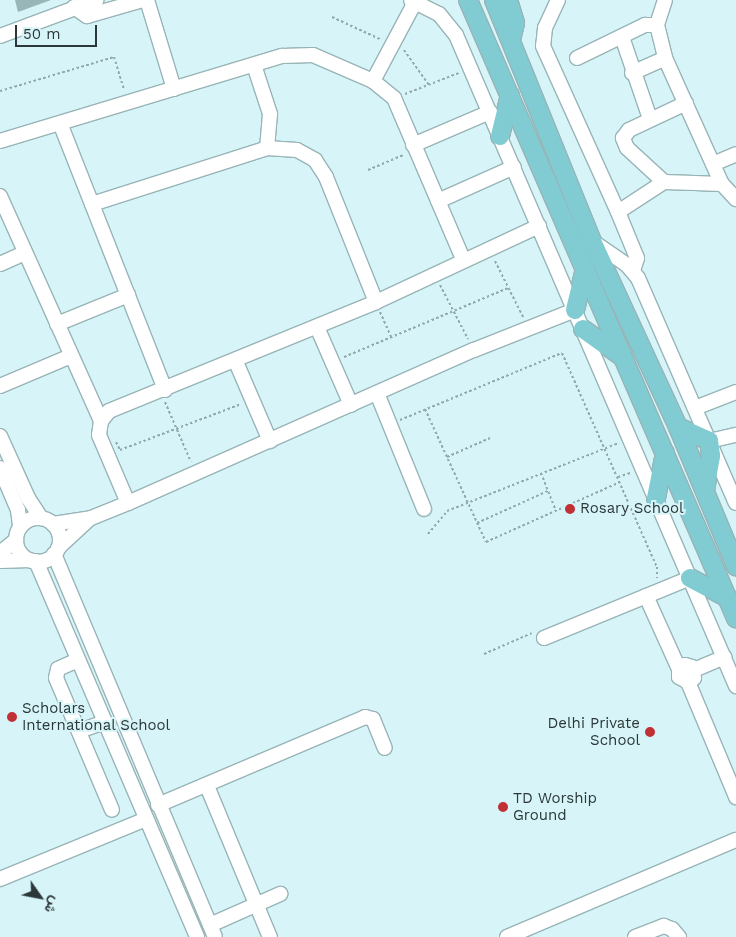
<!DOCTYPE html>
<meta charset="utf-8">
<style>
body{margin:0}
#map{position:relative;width:736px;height:937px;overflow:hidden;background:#d7f5f8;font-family:"Work Sans",Vazirmatn,sans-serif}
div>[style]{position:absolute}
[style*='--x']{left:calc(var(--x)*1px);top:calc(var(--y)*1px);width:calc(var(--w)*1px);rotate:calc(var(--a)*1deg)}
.building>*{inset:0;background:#98b5b8}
.path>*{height:2px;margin-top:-1px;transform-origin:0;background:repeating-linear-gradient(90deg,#92a8ab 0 2.5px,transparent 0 5px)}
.roads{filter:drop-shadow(1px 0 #98b4b7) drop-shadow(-1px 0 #98b4b7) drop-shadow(0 1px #98b4b7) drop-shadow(0 -1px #98b4b7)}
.minor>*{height:14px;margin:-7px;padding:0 7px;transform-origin:7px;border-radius:7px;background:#fff}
.minor>.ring{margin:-7px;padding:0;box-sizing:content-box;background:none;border:14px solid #fff;border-radius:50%}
.major>*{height:18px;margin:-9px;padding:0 9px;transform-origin:9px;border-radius:9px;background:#81ccd3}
.dots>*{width:14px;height:14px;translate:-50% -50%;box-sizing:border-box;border:2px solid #d7f5f8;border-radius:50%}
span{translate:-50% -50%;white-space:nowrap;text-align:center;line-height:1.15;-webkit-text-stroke:4px #d7f5f8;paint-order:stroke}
.poi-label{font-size:15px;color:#2b3738}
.left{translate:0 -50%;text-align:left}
.right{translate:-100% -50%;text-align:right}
.north{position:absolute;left:15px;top:872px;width:50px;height:50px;-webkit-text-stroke:4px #d7f5f8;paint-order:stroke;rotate:123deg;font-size:14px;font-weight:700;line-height:20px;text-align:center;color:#2b3738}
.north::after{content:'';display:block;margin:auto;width:18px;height:22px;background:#2b3738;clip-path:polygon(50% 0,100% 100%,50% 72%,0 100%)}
.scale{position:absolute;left:15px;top:25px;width:82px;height:22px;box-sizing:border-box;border:2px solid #2b3738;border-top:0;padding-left:6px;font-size:15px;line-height:18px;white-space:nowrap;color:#2b3738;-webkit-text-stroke:4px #d7f5f8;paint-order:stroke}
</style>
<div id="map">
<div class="building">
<i style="clip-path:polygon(15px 0,51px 0,18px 12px)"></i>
</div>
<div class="path">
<i style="--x:332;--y:17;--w:55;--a:24.7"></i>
<i style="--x:404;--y:50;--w:43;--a:54.5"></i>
<i style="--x:0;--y:91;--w:119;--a:-16.6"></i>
<i style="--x:114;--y:57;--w:34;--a:73"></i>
<i style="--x:405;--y:94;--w:58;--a:-21.3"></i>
<i style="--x:368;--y:170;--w:39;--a:-23"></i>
<i style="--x:495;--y:261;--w:63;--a:63.4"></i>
<i style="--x:440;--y:285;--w:61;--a:62.6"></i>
<i style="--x:380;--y:312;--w:27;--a:66"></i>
<i style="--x:344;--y:357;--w:178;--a:-22.8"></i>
<i style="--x:165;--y:402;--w:65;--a:66.6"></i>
<i style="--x:425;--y:409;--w:146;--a:65.4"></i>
<i style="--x:486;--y:542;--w:147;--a:-24.1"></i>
<i style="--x:400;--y:420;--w:175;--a:-22.5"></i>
<i style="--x:562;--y:353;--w:234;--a:66.1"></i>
<i style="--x:657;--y:567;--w:11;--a:90"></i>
<i style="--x:116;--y:442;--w:9;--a:63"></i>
<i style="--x:120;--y:450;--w:129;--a:-20.8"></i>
<i style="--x:447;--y:457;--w:47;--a:-23.8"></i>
<i style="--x:541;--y:473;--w:41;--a:68.5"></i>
<i style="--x:618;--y:477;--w:13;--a:-18"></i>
<i style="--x:477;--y:523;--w:78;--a:-24.3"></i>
<i style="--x:428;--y:534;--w:30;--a:-50"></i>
<i style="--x:447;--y:511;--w:185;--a:-21.6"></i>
<i style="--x:484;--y:654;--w:52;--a:-23.6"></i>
</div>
<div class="roads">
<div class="minor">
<i style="--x:147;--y:0;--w:93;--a:73.1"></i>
<i style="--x:411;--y:0;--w:31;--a:27"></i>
<i style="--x:439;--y:14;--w:27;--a:51"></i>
<i style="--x:456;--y:35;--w:709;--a:66.73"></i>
<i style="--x:558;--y:0;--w:31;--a:115"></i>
<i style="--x:545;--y:28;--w:18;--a:96"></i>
<i style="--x:543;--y:46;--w:182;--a:65.7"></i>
<i style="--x:618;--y:212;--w:50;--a:67.6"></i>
<i style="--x:637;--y:258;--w:14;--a:107"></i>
<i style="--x:665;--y:0;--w:26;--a:108"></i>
<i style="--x:657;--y:25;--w:34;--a:76"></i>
<i style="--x:665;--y:58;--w:138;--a:65.7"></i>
<i style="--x:722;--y:184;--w:21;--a:47"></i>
<i style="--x:74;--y:7;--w:16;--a:35"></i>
<i style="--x:87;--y:16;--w:58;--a:-15.9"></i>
<i style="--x:0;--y:36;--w:103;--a:-20.4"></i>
<i style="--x:622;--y:37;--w:87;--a:71.1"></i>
<i style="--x:577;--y:58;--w:76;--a:-25.9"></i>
<i style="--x:645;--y:25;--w:12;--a:0"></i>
<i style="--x:254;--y:65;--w:52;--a:71.9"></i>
<i style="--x:270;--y:114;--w:34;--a:95"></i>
<i style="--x:632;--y:73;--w:36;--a:-24"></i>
<i style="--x:373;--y:81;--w:89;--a:-62"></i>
<i style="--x:60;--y:123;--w:287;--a:68.5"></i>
<i style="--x:0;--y:141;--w:295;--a:-16.8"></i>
<i style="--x:282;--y:56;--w:31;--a:-2"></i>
<i style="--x:313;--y:55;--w:65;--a:23.4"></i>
<i style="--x:373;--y:81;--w:27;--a:39"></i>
<i style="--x:394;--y:98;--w:177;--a:66.8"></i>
<i style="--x:413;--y:145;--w:84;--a:-23.2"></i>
<i style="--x:713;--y:164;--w:25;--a:-23"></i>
<i style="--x:664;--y:182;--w:50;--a:-137.4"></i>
<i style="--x:627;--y:148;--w:11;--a:-112"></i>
<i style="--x:623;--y:138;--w:10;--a:-53"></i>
<i style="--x:629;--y:130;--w:63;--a:-25.3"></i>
<i style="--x:0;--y:196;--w:247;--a:65.8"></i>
<i style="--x:438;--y:201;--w:83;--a:-24.1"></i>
<i style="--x:92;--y:204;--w:184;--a:-17.7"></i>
<i style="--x:267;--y:148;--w:30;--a:4"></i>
<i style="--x:297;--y:150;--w:21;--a:29"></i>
<i style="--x:315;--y:160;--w:20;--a:57"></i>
<i style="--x:326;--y:177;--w:135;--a:68.2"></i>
<i style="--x:618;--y:212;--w:55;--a:-33.1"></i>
<i style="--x:664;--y:182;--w:58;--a:2"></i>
<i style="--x:592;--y:241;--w:42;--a:34.4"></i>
<i style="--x:627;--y:265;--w:17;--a:50"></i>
<i style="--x:638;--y:278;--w:245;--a:66.5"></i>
<i style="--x:0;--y:264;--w:27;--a:-24"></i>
<i style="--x:57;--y:324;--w:77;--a:-22.2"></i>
<i style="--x:317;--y:327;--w:85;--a:66.4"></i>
<i style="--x:236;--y:362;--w:86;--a:66.7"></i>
<i style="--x:0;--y:386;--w:77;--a:-22.9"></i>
<i style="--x:377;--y:393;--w:125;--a:67.9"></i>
<i style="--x:695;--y:408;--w:44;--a:-21.3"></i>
<i style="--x:0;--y:436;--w:68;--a:65.7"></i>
<i style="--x:28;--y:498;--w:24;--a:57"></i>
<i style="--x:709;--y:441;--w:28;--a:-13"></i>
<i style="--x:0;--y:468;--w:46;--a:66.8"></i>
<i style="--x:18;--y:510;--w:17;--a:83"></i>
<i style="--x:128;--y:503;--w:74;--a:-113.1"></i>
<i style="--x:99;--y:435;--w:14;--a:-82"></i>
<i style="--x:101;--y:421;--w:13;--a:-51"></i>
<i style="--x:109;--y:411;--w:288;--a:-22.2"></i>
<i style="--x:376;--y:302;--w:180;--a:-25"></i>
<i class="ring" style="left:16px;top:518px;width:30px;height:30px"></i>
<i style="--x:53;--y:524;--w:38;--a:-9"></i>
<i style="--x:91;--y:518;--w:40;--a:-22"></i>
<i style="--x:128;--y:503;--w:378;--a:-23.9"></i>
<i style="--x:474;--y:350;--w:109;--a:-21.6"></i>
<i style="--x:58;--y:548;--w:41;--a:-43"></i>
<i style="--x:0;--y:553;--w:21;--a:-39"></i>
<i style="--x:54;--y:554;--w:415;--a:67.2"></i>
<i style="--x:0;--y:561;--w:30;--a:-2"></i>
<i style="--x:36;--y:561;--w:409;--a:66.8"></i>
<i style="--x:646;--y:596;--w:80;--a:65.7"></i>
<i style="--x:679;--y:669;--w:8;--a:90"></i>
<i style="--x:679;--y:677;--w:10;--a:29"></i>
<i style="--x:688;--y:682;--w:7;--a:-34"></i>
<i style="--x:694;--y:678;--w:11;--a:-100"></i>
<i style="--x:692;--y:667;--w:7;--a:-164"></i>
<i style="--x:685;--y:665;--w:7;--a:146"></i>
<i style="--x:544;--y:638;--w:158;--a:-22.3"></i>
<i style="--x:78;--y:660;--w:22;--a:156"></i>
<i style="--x:58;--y:669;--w:9;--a:103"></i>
<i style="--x:56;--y:678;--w:143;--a:67"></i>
<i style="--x:694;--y:670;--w:33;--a:-23"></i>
<i style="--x:688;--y:682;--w:125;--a:67.3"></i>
<i style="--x:79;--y:731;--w:28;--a:-19"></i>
<i style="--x:207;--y:786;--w:164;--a:67.4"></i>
<i style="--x:158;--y:805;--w:225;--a:-23"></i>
<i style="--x:365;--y:717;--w:8;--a:14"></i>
<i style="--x:373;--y:719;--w:31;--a:68"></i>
<i style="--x:0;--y:879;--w:158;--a:-22.3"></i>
<i style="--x:210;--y:925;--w:77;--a:-23.9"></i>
<i style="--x:507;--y:937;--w:249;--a:-23"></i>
<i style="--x:635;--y:937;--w:31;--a:-21"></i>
<i style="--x:664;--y:926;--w:9;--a:21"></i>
<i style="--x:672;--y:929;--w:11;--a:49"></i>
</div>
<div class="major">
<i style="--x:468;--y:0;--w:674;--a:66.56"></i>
<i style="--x:494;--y:0;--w:260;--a:67.9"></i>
<i style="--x:592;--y:241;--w:205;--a:65.2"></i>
<i style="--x:678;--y:427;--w:151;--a:67.4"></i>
<i style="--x:508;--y:0;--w:24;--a:73"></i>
<i style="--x:515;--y:23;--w:17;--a:103"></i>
<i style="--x:500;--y:136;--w:42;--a:-76.3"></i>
<i style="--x:575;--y:310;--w:42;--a:-76.3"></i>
<i style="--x:583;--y:329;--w:47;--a:35.4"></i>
<i style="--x:678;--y:427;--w:34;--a:24"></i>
<i style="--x:709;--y:441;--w:15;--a:82"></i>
<i style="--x:711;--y:456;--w:35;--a:100"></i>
<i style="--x:656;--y:498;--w:46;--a:-78.7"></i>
<i style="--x:690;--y:578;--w:43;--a:27.8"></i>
</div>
</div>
<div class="dots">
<i style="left:570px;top:509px;background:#c03035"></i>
<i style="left:12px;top:717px;background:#c03035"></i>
<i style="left:650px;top:732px;background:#c03035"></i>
<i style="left:503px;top:807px;background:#c03035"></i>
</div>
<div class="poi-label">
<span class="left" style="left:580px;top:509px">Rosary School</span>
<span class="left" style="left:22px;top:717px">Scholars<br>International School</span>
<span class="right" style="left:640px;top:732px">Delhi Private<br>School</span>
<span class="left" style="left:513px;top:807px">TD Worship<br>Ground</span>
</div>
<div class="north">ش</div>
<div class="scale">50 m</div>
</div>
